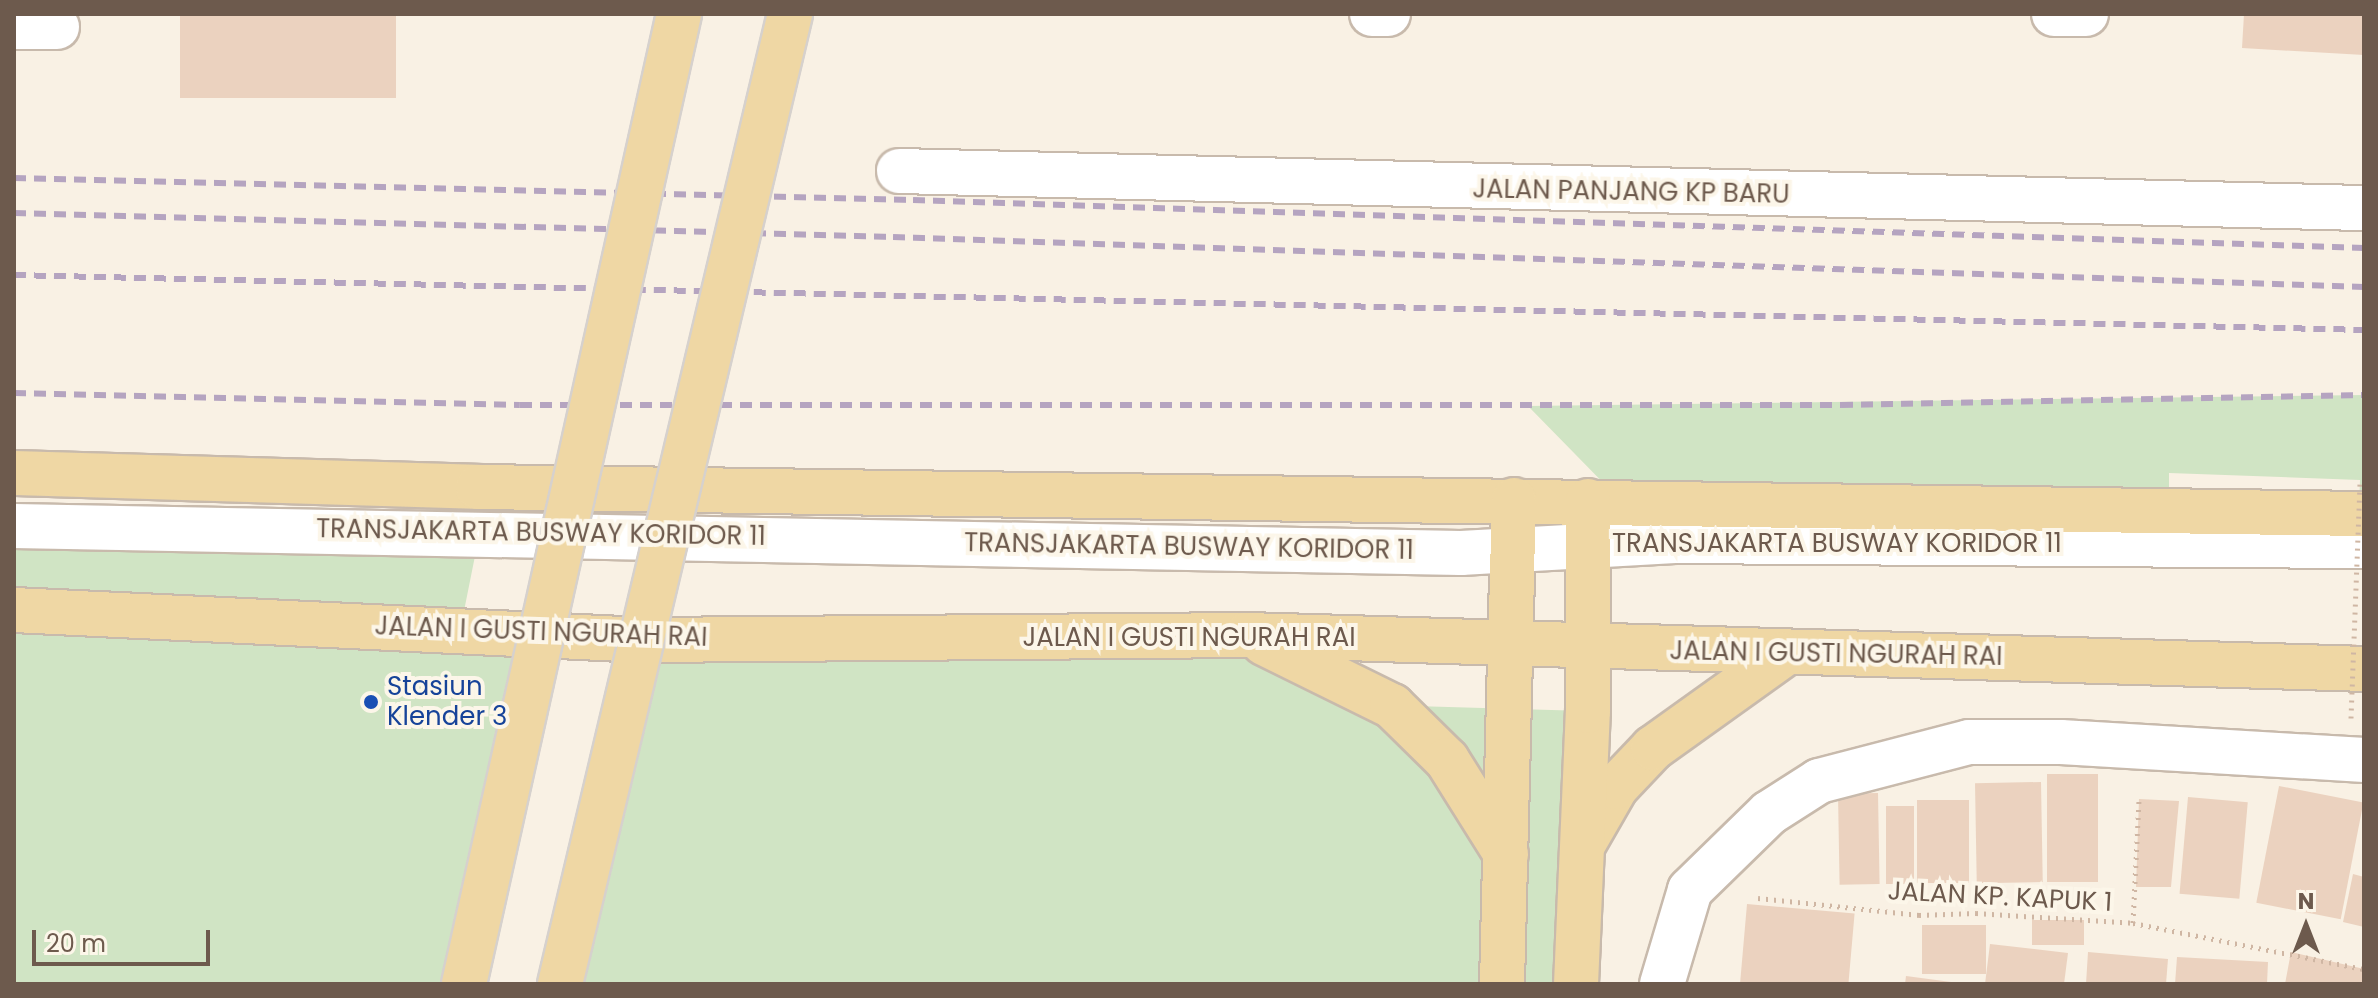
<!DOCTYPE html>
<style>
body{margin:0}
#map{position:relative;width:2378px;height:998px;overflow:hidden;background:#f9f1e4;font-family:Poppins,sans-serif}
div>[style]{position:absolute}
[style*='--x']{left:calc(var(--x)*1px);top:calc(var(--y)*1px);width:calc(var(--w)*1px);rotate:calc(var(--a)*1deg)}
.green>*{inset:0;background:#d0e4c4}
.building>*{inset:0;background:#ebd2bf;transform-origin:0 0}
.path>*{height:5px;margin-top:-2.5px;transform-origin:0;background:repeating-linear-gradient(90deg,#cfb6a3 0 2px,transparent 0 8px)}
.roads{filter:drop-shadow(2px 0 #c8baac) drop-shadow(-2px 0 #c8baac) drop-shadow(0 2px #c8baac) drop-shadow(0 -2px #c8baac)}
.minor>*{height:44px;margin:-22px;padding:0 22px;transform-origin:22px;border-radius:22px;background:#fff}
.major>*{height:44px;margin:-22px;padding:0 22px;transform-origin:22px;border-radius:22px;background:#efd7a4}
.rail>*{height:6px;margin-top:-3px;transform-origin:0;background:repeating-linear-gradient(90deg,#b5a4c0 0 12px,transparent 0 20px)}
.path-bridge>*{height:5px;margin-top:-2.5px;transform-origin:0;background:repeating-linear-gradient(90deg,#cfb6a3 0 2px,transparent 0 8px)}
.bridges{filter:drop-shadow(2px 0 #d6d1cd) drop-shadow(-2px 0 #d6d1cd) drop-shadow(0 2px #d6d1cd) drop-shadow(0 -2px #d6d1cd)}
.major-bridge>*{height:44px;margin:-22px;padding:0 22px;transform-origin:22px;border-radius:22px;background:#efd7a4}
.dots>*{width:22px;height:22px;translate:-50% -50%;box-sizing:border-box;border:4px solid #fcf6e9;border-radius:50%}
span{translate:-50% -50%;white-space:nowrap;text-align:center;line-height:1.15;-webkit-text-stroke:8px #fcf6e9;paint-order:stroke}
.street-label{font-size:26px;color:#6d5a4d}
.transit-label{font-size:26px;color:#164399}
.left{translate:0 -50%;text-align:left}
.frame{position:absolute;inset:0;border:16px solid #6d5a4d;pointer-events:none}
.north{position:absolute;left:2266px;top:886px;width:80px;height:80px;-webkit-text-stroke:6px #fcf6e9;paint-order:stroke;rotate:0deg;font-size:22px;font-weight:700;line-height:32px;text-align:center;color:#6d5a4d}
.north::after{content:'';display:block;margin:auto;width:28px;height:36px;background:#6d5a4d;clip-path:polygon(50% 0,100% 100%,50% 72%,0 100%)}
.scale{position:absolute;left:32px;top:930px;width:178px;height:36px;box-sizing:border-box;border:4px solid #6d5a4d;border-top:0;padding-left:10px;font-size:24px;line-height:28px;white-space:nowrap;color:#6d5a4d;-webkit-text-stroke:6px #fcf6e9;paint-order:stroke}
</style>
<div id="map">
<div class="green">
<i style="clip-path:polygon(2364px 395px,2364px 510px,2359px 509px,2360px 480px,2169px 473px,2169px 512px,1622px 502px,1528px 406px)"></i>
<i style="clip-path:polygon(14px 526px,480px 531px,460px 631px,542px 635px,464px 984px,14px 984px)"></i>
<i style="clip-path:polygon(1247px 635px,1414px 706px,1588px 711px,1576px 984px,561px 984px,643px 640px)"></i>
</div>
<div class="building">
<i style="left:180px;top:14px;width:216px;height:84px"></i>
<i style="clip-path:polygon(2244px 14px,2364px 14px,2364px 55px,2242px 48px)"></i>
<i style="left:2047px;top:774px;width:51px;height:108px"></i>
<i style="left:2041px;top:782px;width:100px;height:66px;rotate:89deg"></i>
<i style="left:2279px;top:786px;width:86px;height:119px;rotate:11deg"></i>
<i style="left:1878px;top:793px;width:91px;height:40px;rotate:89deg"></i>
<i style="left:2188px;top:797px;width:60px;height:97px;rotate:5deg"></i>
<i style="clip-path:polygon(2139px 799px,2179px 801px,2171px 887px,2136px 887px)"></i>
<i style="left:1917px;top:800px;width:52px;height:83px"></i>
<i style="left:1886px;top:806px;width:28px;height:78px"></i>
<i style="clip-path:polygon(2353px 874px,2364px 877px,2364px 927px,2343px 922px)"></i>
<i style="left:1747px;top:904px;width:108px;height:80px;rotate:5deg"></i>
<i style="left:2032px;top:920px;width:52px;height:25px"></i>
<i style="left:1922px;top:925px;width:64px;height:49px"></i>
<i style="clip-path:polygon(1990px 944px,2068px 953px,2064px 984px,1985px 984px)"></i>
<i style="clip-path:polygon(2088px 952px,2168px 959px,2166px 984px,2086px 984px)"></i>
<i style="clip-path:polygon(2291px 952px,2364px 969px,2363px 984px,2285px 984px)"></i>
<i style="clip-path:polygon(2177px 957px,2268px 962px,2267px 984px,2175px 984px)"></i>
<i style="clip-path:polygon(1906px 976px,1951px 982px,1951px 984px,1905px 984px)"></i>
</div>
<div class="path">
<i style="--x:1758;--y:898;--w:162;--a:6"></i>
<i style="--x:1919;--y:915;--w:57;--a:-2"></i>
<i style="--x:1976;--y:913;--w:157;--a:3.6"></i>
<i style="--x:2133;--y:923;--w:122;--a:-87.2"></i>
<i style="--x:2133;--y:923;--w:236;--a:11.3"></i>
</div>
<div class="roads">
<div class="minor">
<i style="--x:1372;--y:14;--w:16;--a:0"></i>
<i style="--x:2054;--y:14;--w:32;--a:0"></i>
<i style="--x:14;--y:27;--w:43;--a:0"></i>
<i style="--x:899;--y:171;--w:1465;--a:1.45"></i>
<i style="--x:14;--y:526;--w:1447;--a:1.07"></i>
<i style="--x:1461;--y:553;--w:214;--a:-3.2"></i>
<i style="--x:1675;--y:541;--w:689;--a:0.42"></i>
<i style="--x:1662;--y:984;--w:98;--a:-73.4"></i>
<i style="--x:1690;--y:890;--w:110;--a:-44.3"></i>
<i style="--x:1769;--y:813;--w:59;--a:-32.6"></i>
<i style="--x:1819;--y:781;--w:155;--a:-14.6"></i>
<i style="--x:1969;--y:742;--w:92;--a:0"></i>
<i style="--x:2061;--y:742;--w:304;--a:3.4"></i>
</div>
<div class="major">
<i style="--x:14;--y:473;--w:464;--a:1.7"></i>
<i style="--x:478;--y:487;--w:1886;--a:0.82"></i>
<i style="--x:14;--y:610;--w:630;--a:2.73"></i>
<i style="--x:643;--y:640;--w:604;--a:-0.47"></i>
<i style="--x:1247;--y:635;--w:1118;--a:1.74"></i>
<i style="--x:1264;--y:643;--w:143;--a:26.2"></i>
<i style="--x:1392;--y:706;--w:77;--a:44.5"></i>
<i style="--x:1447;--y:760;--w:111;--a:57.9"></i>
<i style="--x:1585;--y:841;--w:62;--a:-60.1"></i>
<i style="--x:1616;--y:787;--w:54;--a:-46.5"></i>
<i style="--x:1653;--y:748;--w:160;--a:-35.6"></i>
<i style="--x:1502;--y:984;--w:484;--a:-88.6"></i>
<i style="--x:1576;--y:984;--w:273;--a:-87.5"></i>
<i style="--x:1588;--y:711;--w:210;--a:-90"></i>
</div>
</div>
<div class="rail">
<i style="--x:14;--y:178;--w:899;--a:1.4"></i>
<i style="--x:913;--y:200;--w:1452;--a:1.89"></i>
<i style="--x:14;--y:213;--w:879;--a:1.56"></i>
<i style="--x:893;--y:237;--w:1472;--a:1.95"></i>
<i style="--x:14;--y:275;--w:2351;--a:1.34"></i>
<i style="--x:14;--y:393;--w:506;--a:1.36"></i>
<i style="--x:520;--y:405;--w:1321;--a:0"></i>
<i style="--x:1841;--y:405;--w:523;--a:-1.1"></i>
</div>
<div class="path-bridge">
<i style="--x:2351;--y:718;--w:238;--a:-87.8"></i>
</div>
<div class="bridges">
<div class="major-bridge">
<i style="--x:464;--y:984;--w:994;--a:-77.5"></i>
<i style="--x:560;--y:984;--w:997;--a:-76.66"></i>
</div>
</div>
<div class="dots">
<i style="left:371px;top:702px;background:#1a4fb4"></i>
</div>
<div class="street-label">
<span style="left:1631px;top:192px;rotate:1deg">JALAN PANJANG KP BARU</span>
<span style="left:541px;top:533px;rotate:1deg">TRANSJAKARTA BUSWAY KORIDOR 11</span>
<span style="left:1837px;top:544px">TRANSJAKARTA BUSWAY KORIDOR 11</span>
<span style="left:1189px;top:547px;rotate:1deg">TRANSJAKARTA BUSWAY KORIDOR 11</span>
<span style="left:541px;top:632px;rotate:2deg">JALAN I GUSTI NGURAH RAI</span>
<span style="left:1189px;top:638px">JALAN I GUSTI NGURAH RAI</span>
<span style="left:1836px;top:654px;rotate:1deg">JALAN I GUSTI NGURAH RAI</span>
<span style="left:2000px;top:897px;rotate:3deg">JALAN KP. KAPUK 1</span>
</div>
<div class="transit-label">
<span class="left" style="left:387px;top:702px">Stasiun<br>Klender 3</span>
</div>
<div class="frame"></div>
<div class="north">N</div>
<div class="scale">20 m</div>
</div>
